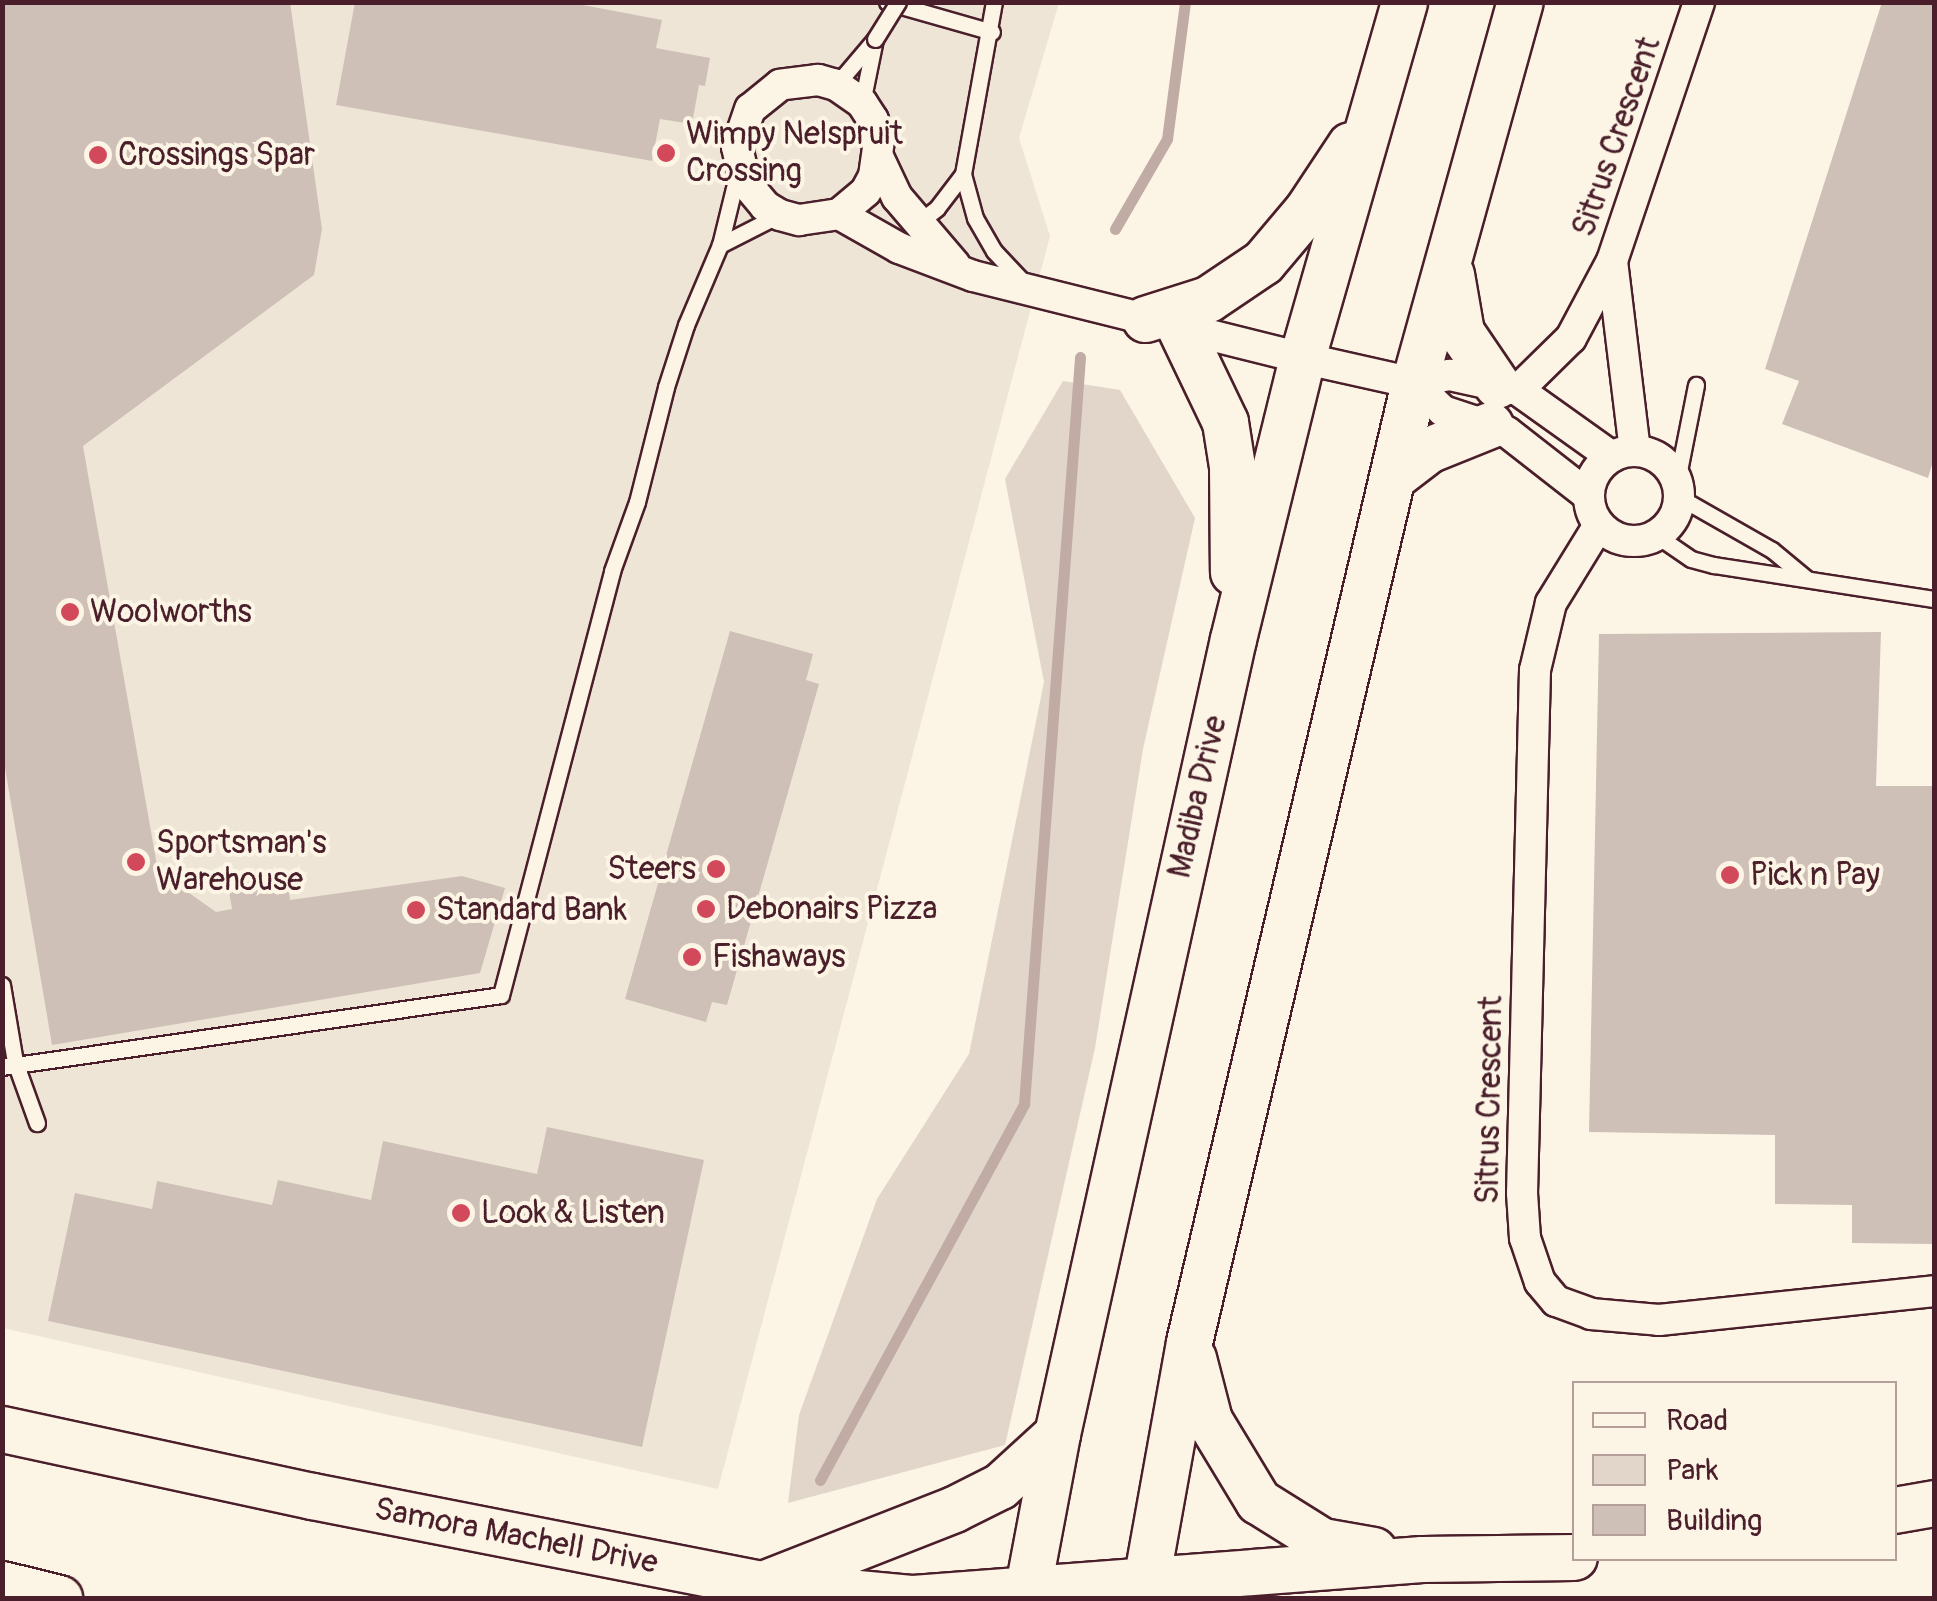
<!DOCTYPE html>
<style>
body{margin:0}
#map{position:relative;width:1937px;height:1601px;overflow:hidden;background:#fcf5e5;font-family:Pangolin,sans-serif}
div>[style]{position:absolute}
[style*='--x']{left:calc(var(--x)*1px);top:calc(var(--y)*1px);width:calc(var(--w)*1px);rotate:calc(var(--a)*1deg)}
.built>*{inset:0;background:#eee5d7}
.green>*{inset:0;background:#e2d5ca}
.stream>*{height:11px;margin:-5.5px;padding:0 5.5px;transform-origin:5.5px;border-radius:5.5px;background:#c0aca5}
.building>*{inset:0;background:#cfc0b7}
.roads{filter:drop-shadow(2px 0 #4a1f2b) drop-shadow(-2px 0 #4a1f2b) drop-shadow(0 2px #4a1f2b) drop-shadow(0 -2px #4a1f2b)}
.lane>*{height:15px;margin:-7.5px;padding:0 7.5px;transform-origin:7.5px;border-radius:7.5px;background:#fcf5e5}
.street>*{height:30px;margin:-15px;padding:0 15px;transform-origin:15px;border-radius:15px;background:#fcf5e5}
.street>.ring{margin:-15px;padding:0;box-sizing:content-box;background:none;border:30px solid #fcf5e5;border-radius:50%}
.primary>*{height:45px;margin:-22.5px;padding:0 22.5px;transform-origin:22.5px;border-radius:22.5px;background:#fcf5e5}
.bridges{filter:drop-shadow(2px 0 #4a1f2b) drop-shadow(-2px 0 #4a1f2b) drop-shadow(0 2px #4a1f2b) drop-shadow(0 -2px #4a1f2b)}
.lane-bridge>*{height:15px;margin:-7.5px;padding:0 7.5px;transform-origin:7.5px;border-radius:7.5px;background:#fcf5e5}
.dots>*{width:28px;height:28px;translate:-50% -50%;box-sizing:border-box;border:5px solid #fcf5e5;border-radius:50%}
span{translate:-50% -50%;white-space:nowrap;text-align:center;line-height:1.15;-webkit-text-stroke:8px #fcf5e5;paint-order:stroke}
.poi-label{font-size:32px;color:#4a1f2b}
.left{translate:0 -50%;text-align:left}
.right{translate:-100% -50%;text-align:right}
.street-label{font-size:32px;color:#4a1f2b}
.frame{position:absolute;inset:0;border:5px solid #4a1f2b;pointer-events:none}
.legend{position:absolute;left:1572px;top:1381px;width:325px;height:180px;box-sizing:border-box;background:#fcf5e5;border:2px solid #b59f9b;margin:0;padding:12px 18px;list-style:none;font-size:30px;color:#4a1f2b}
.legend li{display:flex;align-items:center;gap:20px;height:50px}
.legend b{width:50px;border:2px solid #b59f9b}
</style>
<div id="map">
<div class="built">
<i style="clip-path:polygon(3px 3px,1059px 3px,1019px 138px,1050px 236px,718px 1489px,3px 1328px)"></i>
</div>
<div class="green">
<i style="clip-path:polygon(1063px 381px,1120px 390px,1195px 518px,1143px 749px,1095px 1048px,1005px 1445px,788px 1503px,799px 1415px,877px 1199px,969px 1054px,1044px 682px,1005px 479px)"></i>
</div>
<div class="stream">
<i style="--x:1115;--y:229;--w:104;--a:-60"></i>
<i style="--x:1167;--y:139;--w:138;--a:-82.5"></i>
<i style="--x:820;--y:1480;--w:428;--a:-61.5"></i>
<i style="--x:1024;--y:1104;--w:749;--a:-85.71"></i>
</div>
<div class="building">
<i style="clip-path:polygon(2px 2px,290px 2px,322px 229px,314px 275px,83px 446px,158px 871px,216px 912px,232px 909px,228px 885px,287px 876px,290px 900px,462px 876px,505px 888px,480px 973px,52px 1045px,2px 750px)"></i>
<i style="clip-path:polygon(355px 2px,567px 2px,662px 20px,656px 48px,710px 58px,705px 86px,699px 85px,692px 124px,660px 119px,652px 161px,336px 105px)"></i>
<i style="clip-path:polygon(1882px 2px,1934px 2px,1934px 458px,1928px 478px,1782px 424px,1799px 381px,1765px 369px)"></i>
<i style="clip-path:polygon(730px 631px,813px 654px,806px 680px,819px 684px,727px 1005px,712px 1002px,706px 1022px,625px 999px)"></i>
<i style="clip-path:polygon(1881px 632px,1876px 786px,1934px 786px,1934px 1244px,1852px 1243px,1852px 1205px,1775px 1204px,1775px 1135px,1589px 1132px,1599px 634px)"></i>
<i style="clip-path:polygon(547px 1127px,704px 1160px,642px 1447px,48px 1321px,75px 1193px,152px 1209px,157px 1181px,272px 1205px,278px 1180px,371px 1200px,383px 1141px,537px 1174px)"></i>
</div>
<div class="roads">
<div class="lane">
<i style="--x:887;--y:2;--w:109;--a:15.9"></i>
<i style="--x:836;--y:85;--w:60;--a:-49.7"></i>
<i style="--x:862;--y:103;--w:65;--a:-78.5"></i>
<i style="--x:963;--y:174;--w:46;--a:74.7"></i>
<i style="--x:975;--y:218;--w:38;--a:60"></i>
<i style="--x:994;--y:251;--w:47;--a:46.7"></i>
<i style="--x:918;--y:223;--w:24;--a:-38"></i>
<i style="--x:937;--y:208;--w:43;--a:-52.6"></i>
<i style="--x:963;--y:174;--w:175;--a:-79.8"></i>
<i style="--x:720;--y:245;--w:66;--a:-27"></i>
<i style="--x:1677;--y:481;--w:98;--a:-78.8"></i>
<i style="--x:1679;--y:497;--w:107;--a:29.7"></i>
<i style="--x:1772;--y:550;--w:45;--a:39.6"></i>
<i style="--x:1656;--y:535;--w:42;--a:34.4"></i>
<i style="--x:1691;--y:559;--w:24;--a:15"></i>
<i style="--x:1714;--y:565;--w:223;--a:8.8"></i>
<i style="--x:2;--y:985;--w:78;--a:80.4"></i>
<i style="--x:15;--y:1062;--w:65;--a:70.2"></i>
<i style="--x:2;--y:1067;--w:504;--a:-8.21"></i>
<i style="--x:501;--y:995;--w:438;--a:-75.3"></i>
<i style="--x:612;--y:571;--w:73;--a:-70.1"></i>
<i style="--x:637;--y:502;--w:119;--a:-75.8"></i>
<i style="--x:666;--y:387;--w:65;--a:-72.1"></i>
<i style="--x:686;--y:325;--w:87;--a:-67"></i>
<i style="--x:720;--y:245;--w:71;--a:-76.2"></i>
</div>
<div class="street">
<i style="--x:879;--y:159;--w:42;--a:64.7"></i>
<i style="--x:897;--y:197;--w:89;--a:49.5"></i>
<i style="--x:839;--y:214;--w:35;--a:-40"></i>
<i style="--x:866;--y:191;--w:17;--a:-62"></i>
<i style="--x:874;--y:176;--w:37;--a:-82"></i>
<i style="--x:879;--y:139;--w:20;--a:-108"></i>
<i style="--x:873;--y:120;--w:20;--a:-123"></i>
<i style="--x:862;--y:103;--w:32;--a:-145"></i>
<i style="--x:836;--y:85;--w:19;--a:-164"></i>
<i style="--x:818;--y:80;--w:38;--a:173"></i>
<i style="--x:780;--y:85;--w:38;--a:141"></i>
<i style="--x:750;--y:109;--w:40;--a:108.9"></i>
<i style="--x:737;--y:147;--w:36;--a:77"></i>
<i style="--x:745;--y:182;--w:31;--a:50"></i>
<i style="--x:765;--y:206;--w:17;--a:31"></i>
<i style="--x:780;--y:215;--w:20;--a:15"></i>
<i style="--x:799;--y:220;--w:40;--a:-8.5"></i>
<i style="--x:839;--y:214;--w:69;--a:29.5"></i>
<i style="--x:899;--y:248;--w:79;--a:20.7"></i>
<i style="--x:973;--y:276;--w:339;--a:14"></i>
<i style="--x:1302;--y:358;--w:115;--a:12.6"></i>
<i style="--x:1414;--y:383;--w:37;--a:-13"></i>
<i style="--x:1450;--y:375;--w:70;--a:12.4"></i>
<i style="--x:1518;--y:390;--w:115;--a:35.5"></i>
<i style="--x:1414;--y:383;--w:40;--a:44"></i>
<i style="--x:1443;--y:411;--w:67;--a:18.2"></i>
<i style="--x:1507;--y:432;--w:104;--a:38"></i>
<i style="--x:1518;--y:390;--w:74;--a:-44.5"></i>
<i style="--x:1571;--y:338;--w:87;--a:-62"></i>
<i style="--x:1635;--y:451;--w:191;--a:-96.9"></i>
<i style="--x:1612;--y:261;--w:273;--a:-71.4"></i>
<i class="ring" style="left:1589px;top:451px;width:60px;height:60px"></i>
<i style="--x:1599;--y:525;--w:92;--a:121.6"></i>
<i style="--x:1551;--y:603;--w:69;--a:103.4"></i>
<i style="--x:1535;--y:670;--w:523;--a:91.42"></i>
<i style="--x:1522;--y:1193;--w:45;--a:86.2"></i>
<i style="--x:1525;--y:1238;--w:46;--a:71.2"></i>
<i style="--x:1540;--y:1282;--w:25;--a:50"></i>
<i style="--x:1556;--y:1301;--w:37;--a:20"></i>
<i style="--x:1591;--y:1314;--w:68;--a:5"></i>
<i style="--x:1659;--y:1320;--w:277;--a:-6"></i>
</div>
<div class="primary">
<i style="--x:1451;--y:274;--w:59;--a:80.2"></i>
<i style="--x:1461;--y:332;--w:64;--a:55.8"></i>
<i style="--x:1145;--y:319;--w:66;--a:-17.6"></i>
<i style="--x:1208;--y:299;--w:66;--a:-33.9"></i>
<i style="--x:1263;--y:262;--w:68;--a:-49.8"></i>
<i style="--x:1307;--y:210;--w:78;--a:-56.5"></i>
<i style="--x:1180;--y:328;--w:104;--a:64.4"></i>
<i style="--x:1225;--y:422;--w:45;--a:81"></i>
<i style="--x:1232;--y:466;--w:106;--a:89.5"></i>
<i style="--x:1393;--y:477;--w:44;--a:-37.6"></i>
<i style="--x:1428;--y:450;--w:67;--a:-22"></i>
<i style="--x:1193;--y:1358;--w:64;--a:75.5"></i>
<i style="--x:1209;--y:1420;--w:95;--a:58.8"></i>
<i style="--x:1258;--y:1501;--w:75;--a:32"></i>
<i style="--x:1322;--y:1541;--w:52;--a:10"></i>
<i style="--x:2;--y:1429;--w:317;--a:12.2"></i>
<i style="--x:312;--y:1496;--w:459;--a:11.1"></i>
<i style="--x:762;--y:1584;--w:152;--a:5.3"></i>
<i style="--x:913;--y:1598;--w:510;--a:-4.38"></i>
<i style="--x:1422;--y:1559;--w:152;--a:-0.8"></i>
<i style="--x:1894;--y:1510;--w:41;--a:-9.9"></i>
<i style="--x:768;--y:1582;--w:200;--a:-21.4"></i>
<i style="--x:954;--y:1509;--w:51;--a:-26.6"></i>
<i style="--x:1000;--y:1486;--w:77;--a:-42.4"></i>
<i style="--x:2;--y:1584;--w:59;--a:13.8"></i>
<i style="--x:1026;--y:1598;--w:167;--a:-79.3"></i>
<i style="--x:1057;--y:1434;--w:814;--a:-77.52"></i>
<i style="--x:1233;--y:639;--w:289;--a:-76.2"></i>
<i style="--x:1302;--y:358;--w:370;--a:-74"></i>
<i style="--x:1143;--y:1598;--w:260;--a:-79.8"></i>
<i style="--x:1189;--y:1342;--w:985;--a:-76.8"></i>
<i style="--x:1414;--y:383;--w:395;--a:-74.5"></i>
</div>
</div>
<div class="bridges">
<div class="lane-bridge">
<i style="--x:875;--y:39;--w:44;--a:-58.1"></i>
</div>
</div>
<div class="dots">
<i style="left:666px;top:153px;background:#d1495b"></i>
<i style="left:98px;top:155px;background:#d1495b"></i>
<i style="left:70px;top:612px;background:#d1495b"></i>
<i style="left:136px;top:862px;background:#d1495b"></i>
<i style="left:716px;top:869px;background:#d1495b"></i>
<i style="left:1730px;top:875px;background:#d1495b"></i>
<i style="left:706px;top:909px;background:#d1495b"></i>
<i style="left:416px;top:910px;background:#d1495b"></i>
<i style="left:692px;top:957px;background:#d1495b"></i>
<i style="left:461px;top:1213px;background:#d1495b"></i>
</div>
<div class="poi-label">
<span class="left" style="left:686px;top:153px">Wimpy Nelspruit<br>Crossing</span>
<span class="left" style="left:118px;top:155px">Crossings Spar</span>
<span class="left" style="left:90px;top:612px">Woolworths</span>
<span class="left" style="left:156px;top:862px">Sportsman's<br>Warehouse</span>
<span class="right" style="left:696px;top:869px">Steers</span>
<span class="left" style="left:1750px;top:875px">Pick n Pay</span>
<span class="left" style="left:726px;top:909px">Debonairs Pizza</span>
<span class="left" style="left:436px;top:910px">Standard Bank</span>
<span class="left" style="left:712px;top:957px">Fishaways</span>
<span class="left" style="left:481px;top:1213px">Look &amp; Listen</span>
</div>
<div class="street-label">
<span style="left:1617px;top:137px;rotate:-71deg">Sitrus Crescent</span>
<span style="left:1198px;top:797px;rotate:-77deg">Madiba Drive</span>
<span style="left:1490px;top:1100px;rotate:-89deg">Sitrus Crescent</span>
<span style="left:516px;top:1536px;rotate:11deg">Samora Machell Drive</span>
</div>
<div class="frame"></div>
<ul class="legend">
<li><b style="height:12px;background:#fcf5e5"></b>Road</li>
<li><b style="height:28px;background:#e2d5ca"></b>Park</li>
<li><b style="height:28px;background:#cfc0b7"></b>Building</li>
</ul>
</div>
